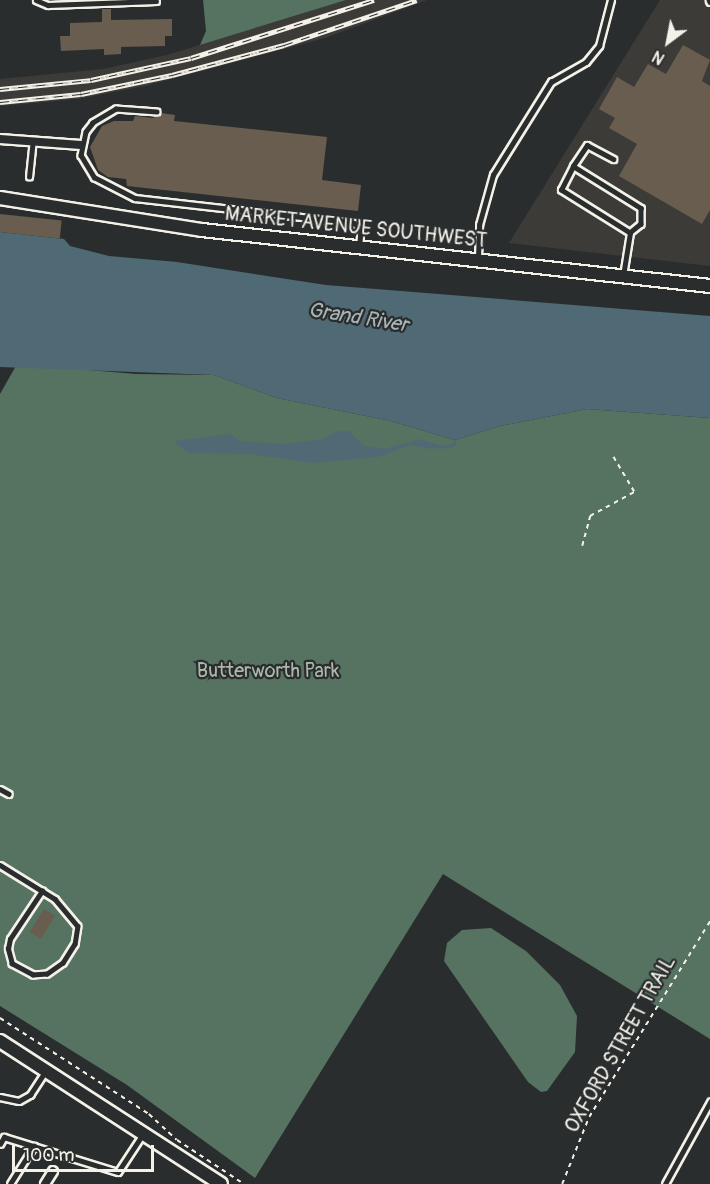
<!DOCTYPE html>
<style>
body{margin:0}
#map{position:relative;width:710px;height:1184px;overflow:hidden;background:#2a2d2e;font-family:Pangolin,sans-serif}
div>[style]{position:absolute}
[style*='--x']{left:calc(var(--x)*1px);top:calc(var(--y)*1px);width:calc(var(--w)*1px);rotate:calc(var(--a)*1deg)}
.built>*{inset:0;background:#3d3b38}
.green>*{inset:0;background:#567261}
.water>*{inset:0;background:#4f6a74}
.stream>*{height:3px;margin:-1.5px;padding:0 1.5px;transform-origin:1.5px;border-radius:1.5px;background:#4f6a74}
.building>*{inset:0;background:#685d4f;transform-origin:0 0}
.path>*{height:1.5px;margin-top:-0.75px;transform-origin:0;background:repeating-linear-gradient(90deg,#f4f1e8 0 4.5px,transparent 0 9px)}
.roads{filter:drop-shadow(2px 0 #f4f1e8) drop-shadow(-2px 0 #f4f1e8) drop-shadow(0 2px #f4f1e8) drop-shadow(0 -2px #f4f1e8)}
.service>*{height:4.5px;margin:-2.25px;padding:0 2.25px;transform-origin:2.25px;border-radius:2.25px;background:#2a2d2e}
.minor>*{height:8px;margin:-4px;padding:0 4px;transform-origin:4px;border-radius:4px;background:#2a2d2e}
.secondary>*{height:12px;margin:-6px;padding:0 6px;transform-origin:6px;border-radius:6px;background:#2a2d2e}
.rail>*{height:5px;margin-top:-2.5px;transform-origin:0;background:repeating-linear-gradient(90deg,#2a2d2e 0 9px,#f4f1e8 0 18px);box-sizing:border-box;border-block:2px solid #f4f1e8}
span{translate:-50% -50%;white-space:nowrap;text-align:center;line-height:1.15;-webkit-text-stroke:4.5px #2a2d2e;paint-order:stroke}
.street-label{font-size:20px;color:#f4f1e8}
.park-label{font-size:20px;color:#adb8ab}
.water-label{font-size:21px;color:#aab4b4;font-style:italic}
.north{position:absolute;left:638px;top:12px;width:60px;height:60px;-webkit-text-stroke:4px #2a2d2e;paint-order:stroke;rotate:212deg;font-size:16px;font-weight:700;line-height:24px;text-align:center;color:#f4f1e8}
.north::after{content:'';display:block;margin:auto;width:21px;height:27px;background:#f4f1e8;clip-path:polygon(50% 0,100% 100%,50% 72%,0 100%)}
.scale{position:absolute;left:12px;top:1145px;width:142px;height:27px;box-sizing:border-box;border:3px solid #f4f1e8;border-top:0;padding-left:8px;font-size:18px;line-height:21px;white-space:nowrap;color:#f4f1e8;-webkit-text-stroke:4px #2a2d2e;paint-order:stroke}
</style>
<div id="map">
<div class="built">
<i style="clip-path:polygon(346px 0,427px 0,325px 38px,145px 86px,78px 99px,0 106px,0 79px,104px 69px,167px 55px)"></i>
<i style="clip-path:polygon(660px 0,710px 0,710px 266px,509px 243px)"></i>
</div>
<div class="green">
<i style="clip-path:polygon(203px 0,346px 0,200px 45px,206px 31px)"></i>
<i style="clip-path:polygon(17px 364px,136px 374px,214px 375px,277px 398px,391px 421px,455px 440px,500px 426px,587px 409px,710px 418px,710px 1039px,443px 874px,255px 1178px,127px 1085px,0 1006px,0 394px)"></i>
<i style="clip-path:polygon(491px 928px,526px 951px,560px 985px,577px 1016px,575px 1052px,547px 1091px,541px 1092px,528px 1082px,444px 961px,447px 943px,462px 930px)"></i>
</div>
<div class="water">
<i style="clip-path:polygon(0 232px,64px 239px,70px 246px,109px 256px,177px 262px,326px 285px,710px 316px,710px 418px,587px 409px,500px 426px,455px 440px,391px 421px,277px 398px,214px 375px,0 367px)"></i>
<i style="clip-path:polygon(339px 431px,349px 431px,364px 446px,384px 449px,420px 439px,442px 446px,431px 449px,411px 445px,378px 457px,313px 463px,248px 454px,188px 453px,174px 441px,231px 434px,240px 441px,282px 444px,322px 439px)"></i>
</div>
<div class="stream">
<i style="--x:439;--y:447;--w:14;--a:-8"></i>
<i style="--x:453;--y:445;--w:5;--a:-68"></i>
</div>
<div class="building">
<i style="clip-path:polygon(102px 9px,111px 9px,111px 20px,172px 19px,172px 36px,165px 36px,165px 46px,121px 47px,121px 54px,104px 55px,104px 49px,61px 51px,60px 36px,70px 36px,70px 23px,102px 22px)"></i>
<i style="clip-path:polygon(683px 45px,710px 60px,702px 81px,710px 86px,710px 210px,702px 224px,619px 176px,637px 144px,609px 128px,615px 118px,599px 109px,617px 77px,634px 87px,648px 64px,666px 74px)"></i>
<i style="clip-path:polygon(161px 113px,175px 115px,174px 121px,327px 137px,322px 180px,361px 185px,358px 211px,127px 186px,126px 179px,108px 177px,98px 170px,90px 147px,102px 126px,114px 121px,133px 121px,135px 116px,153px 118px)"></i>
<i style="left:0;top:214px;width:62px;height:18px;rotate:6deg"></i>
<i style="left:44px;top:909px;width:13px;height:27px;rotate:32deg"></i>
</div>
<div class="path">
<i style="--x:582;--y:546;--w:31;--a:-75"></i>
<i style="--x:590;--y:516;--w:50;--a:-28.6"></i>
<i style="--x:634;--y:492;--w:43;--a:-120.7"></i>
<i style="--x:0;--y:1018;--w:177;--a:32.8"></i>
<i style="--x:149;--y:1114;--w:38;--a:43"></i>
<i style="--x:177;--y:1140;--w:80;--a:33.3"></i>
<i style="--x:562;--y:1184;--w:72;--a:-68.1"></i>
<i style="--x:589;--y:1117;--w:230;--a:-58.3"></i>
</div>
<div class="roads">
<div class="service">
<i style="--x:36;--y:0;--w:13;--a:23"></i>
<i style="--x:48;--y:5;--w:108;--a:-2.1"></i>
<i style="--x:709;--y:0;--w:2;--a:63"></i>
<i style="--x:157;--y:112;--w:41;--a:-175.8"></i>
<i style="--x:116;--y:109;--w:27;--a:149"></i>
<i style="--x:93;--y:123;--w:11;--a:128"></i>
<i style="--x:86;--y:132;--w:24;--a:102"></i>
<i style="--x:81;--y:155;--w:26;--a:59"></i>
<i style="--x:94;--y:177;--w:46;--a:27.1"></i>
<i style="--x:135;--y:198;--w:220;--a:6.5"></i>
<i style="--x:354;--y:223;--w:9;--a:41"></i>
<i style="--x:361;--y:229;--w:16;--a:94"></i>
<i style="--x:573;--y:166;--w:25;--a:-56"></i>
<i style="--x:587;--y:145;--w:30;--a:28"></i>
<i style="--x:29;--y:177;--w:36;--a:-84"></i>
<i style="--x:478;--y:258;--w:33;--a:-88"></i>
<i style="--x:479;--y:225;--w:52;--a:-74.4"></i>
<i style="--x:493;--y:175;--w:110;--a:-58.1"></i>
<i style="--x:551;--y:82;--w:40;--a:-29.7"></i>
<i style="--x:586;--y:62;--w:21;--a:-51"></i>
<i style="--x:599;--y:46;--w:48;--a:-75.4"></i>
<i style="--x:623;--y:276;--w:44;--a:-80.8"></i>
<i style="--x:630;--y:233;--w:81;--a:-148.1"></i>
<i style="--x:561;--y:190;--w:27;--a:-63"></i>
<i style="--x:573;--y:166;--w:80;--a:31.7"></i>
<i style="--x:641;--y:208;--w:16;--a:90"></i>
<i style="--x:641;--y:224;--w:14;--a:141"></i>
<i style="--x:0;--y:789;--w:10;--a:29"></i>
<i style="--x:0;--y:865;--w:65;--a:31.7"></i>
<i style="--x:55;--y:899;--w:35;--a:50"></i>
<i style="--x:78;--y:926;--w:18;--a:99"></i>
<i style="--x:75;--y:944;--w:22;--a:122"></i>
<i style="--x:63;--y:963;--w:19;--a:145"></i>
<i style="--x:47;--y:974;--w:14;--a:176"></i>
<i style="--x:33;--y:975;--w:24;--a:-152"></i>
<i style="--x:12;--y:964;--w:16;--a:-105"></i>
<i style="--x:8;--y:949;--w:10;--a:-79"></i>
<i style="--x:10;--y:939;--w:58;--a:-56.3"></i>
<i style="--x:0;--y:1097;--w:19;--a:12"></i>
<i style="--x:19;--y:1101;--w:13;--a:-29"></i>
<i style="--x:30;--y:1095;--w:27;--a:-57"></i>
<i style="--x:0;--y:1144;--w:8;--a:-60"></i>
<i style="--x:4;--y:1137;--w:119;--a:17.1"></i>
<i style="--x:118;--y:1172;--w:45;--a:-56.7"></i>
<i style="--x:10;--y:1184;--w:45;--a:-57.7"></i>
<i style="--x:665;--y:1184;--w:94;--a:-61.2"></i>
</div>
<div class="minor">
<i style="--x:0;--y:139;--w:81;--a:4.2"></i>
<i style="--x:45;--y:1184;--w:15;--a:-58"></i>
</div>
<div class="secondary">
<i style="--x:0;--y:198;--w:205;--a:9"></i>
<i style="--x:202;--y:230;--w:511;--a:6.29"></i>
<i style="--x:0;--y:1041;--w:263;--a:32.9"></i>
</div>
</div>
<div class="rail">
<i style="--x:0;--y:89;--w:91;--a:-5.6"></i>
<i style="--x:91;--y:80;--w:102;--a:-12.4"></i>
<i style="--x:191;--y:58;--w:192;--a:-17.6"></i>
<i style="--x:0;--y:102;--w:81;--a:-5.6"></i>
<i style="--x:81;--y:94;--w:93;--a:-11.8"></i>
<i style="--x:172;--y:75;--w:116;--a:-15"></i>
<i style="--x:284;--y:45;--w:140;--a:-18.7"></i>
</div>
<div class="street-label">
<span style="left:356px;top:227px;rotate:6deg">MARKET AVENUE SOUTHWEST</span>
<span style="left:620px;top:1044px;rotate:-60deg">OXFORD STREET TRAIL</span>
</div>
<div class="park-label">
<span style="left:268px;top:670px">Butterworth Park</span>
</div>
<div class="water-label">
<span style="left:358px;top:318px;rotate:9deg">Grand River</span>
</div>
<div class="north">N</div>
<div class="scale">100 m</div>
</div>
